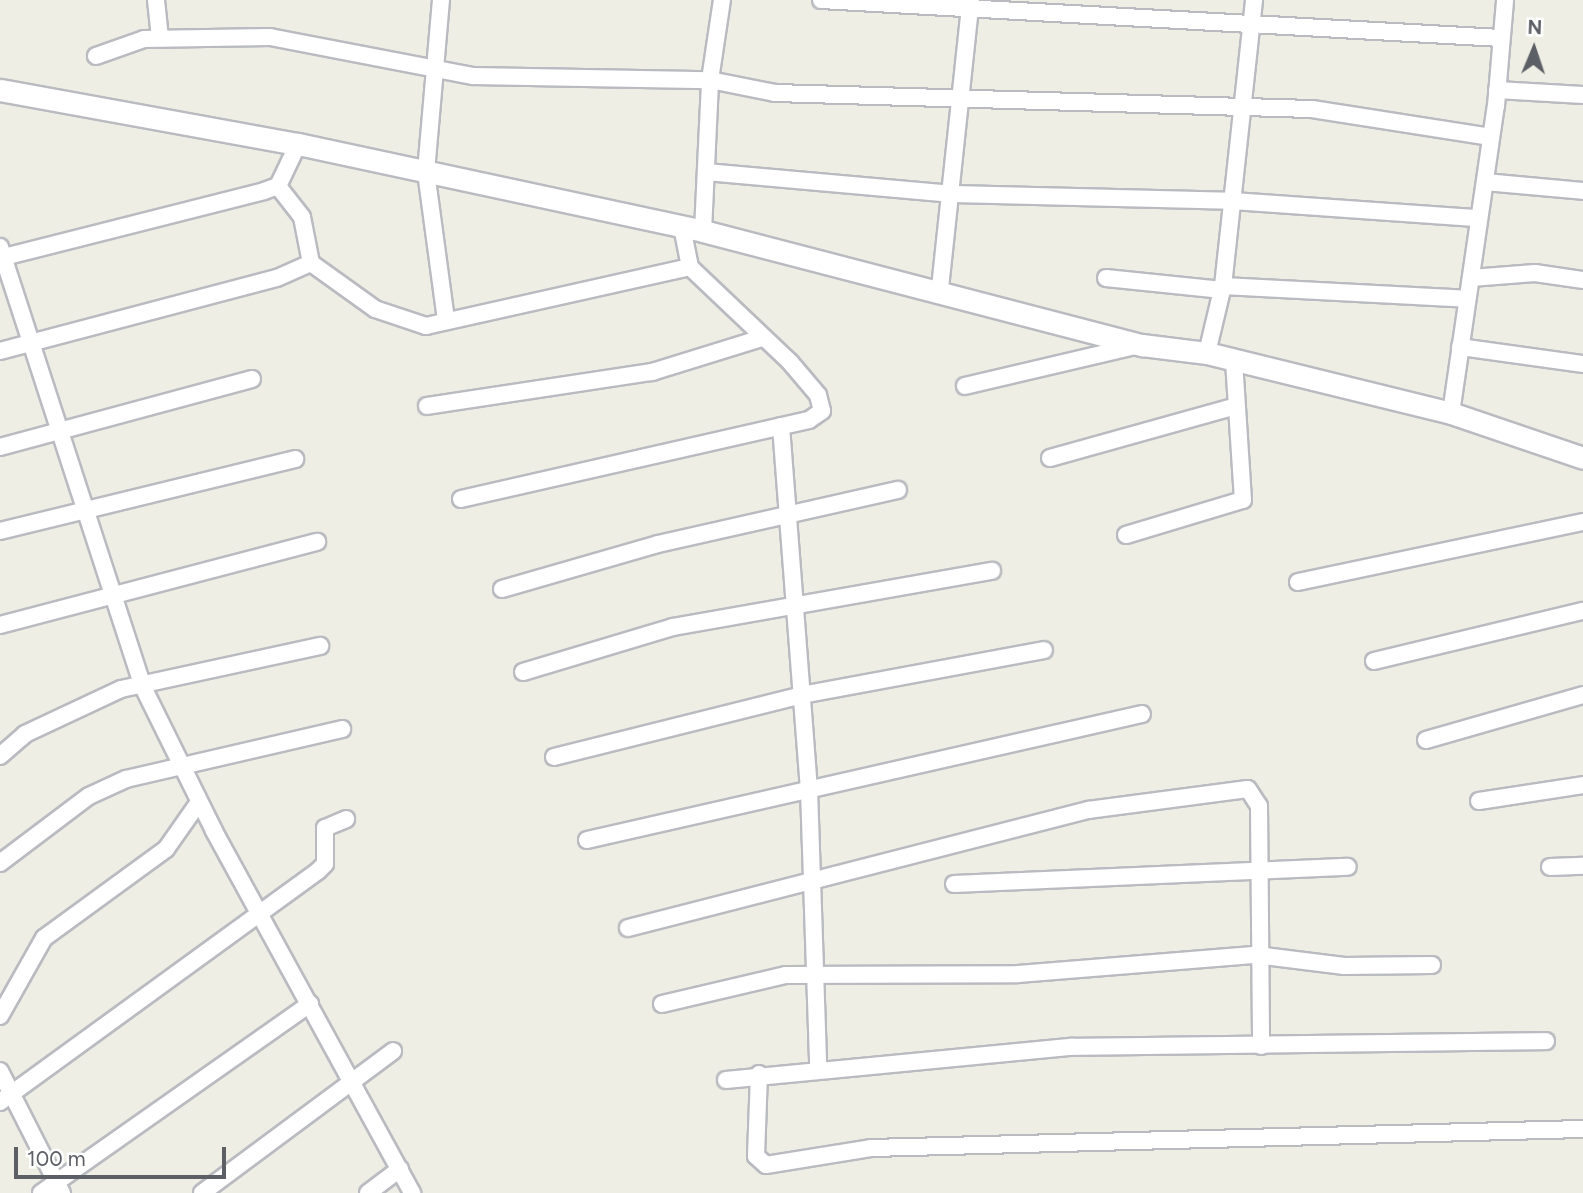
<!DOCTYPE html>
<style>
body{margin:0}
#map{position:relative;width:1583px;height:1193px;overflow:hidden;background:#eeeee5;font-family:Figtree,sans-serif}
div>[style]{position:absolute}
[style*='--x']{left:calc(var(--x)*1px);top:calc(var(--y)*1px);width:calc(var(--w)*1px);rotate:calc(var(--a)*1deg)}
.roads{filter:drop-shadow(2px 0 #b9bbc0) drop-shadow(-2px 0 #b9bbc0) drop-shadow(0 2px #b9bbc0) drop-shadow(0 -2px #b9bbc0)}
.minor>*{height:16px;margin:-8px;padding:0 8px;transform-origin:8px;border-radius:8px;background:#fff}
.tertiary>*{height:21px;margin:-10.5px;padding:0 10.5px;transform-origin:10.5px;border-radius:10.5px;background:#fff}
span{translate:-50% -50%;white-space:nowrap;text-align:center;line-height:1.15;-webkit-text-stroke:5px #fff;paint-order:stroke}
.north{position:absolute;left:1499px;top:14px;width:70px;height:70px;-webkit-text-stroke:5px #fff;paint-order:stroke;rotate:2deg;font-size:19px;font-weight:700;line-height:28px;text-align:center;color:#5c5f65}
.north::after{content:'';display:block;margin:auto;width:24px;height:32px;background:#5c5f65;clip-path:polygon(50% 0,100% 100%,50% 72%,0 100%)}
.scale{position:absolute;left:14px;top:1147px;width:212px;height:32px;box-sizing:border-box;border:4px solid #5c5f65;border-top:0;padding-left:9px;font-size:21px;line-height:24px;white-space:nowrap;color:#5c5f65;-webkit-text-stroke:5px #fff;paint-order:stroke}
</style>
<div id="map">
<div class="roads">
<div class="minor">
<i style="--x:156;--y:0;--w:38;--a:84"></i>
<i style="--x:441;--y:0;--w:173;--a:95"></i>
<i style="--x:426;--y:172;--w:148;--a:82.3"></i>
<i style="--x:821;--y:0;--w:681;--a:3.2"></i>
<i style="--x:96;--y:56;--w:51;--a:-19.5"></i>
<i style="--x:144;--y:39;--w:126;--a:-0.9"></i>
<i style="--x:270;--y:37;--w:207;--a:10.9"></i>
<i style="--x:473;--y:76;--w:237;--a:1"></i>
<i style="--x:710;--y:80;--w:66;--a:11.3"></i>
<i style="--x:775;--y:93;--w:537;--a:1.71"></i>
<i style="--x:1312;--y:109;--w:181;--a:8.9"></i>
<i style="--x:1497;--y:90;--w:86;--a:3.3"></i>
<i style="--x:706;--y:172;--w:248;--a:5.1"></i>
<i style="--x:953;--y:194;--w:280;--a:1.4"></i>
<i style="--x:1233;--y:201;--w:246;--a:4"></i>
<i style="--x:1485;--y:182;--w:98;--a:5.2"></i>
<i style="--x:703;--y:231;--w:151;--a:-87.3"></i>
<i style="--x:710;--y:80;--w:81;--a:-81.5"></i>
<i style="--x:0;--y:247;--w:460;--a:72"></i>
<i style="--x:142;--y:685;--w:163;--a:63.7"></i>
<i style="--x:214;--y:831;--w:413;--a:61.3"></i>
<i style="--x:0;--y:258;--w:272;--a:-14.2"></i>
<i style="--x:264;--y:191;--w:15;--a:-20"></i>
<i style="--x:278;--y:186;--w:47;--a:-64.5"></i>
<i style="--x:311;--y:263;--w:79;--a:35.7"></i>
<i style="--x:375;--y:309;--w:54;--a:18.4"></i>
<i style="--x:426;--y:326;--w:271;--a:-12.6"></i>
<i style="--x:1106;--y:278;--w:117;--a:5.9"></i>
<i style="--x:1471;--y:278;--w:64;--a:-4.5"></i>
<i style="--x:1535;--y:273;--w:49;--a:8.3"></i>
<i style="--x:1223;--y:286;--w:244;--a:3"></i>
<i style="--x:940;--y:288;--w:290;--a:-83.9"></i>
<i style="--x:1460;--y:347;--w:124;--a:7.9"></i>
<i style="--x:0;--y:351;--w:286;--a:-14.8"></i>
<i style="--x:277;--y:278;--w:37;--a:-24"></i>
<i style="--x:311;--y:263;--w:47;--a:-101.1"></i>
<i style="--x:302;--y:217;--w:39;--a:-128"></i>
<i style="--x:1207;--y:353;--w:69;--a:-76.6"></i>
<i style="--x:1223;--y:286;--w:288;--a:-83.8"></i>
<i style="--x:965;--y:386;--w:180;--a:-13.2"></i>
<i style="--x:427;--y:406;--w:228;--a:-8.6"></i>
<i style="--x:652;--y:372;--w:115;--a:-17.2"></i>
<i style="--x:1451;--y:413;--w:310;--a:-81.7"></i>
<i style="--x:1496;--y:106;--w:106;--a:-85.1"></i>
<i style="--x:781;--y:426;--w:364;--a:85.6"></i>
<i style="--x:809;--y:789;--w:277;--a:88.1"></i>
<i style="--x:0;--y:447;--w:261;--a:-15.1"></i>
<i style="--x:1050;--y:458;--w:193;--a:-15.6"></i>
<i style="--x:461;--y:499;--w:357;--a:-12.8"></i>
<i style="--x:809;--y:420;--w:16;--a:-35"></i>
<i style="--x:822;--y:411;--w:16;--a:-104"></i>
<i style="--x:818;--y:395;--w:43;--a:-130.3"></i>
<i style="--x:790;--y:362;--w:138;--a:-136.5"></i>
<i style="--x:690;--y:267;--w:41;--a:-101.3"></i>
<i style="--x:0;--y:531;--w:304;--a:-13.7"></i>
<i style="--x:1126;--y:535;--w:122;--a:-16.7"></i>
<i style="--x:1243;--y:500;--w:141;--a:-93.7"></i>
<i style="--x:1298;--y:582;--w:291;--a:-11.9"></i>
<i style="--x:502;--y:589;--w:162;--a:-16.1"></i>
<i style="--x:658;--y:544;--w:246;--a:-12.7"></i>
<i style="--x:0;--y:625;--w:328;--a:-14.7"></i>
<i style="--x:1374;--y:661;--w:215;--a:-13.5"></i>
<i style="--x:523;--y:672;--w:157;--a:-16.7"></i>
<i style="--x:673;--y:627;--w:324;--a:-10"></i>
<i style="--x:1426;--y:740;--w:163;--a:-16"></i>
<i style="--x:0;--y:756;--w:33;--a:-41"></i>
<i style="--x:25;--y:734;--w:106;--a:-25.1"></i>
<i style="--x:121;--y:689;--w:204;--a:-12.2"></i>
<i style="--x:554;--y:757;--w:256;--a:-14"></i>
<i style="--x:802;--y:695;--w:246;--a:-10.5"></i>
<i style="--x:1479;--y:801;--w:105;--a:-8.7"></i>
<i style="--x:587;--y:840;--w:569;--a:-12.79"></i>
<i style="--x:0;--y:863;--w:111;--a:-37"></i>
<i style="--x:89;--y:796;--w:41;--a:-24.7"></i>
<i style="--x:126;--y:779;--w:222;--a:-13"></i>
<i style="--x:1550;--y:867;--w:33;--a:-2"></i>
<i style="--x:954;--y:884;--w:394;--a:-2.5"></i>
<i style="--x:628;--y:928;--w:475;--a:-14.4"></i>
<i style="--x:1088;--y:810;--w:161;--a:-7.5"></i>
<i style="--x:1248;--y:789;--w:20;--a:57"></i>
<i style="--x:1259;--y:806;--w:240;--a:89.5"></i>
<i style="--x:662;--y:1004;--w:127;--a:-13.2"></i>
<i style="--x:786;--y:975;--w:232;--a:-0.2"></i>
<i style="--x:1018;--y:974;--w:239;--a:-4.6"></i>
<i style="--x:1256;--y:955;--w:89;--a:7.1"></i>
<i style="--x:1344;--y:966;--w:88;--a:-0.7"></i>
<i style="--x:0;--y:1016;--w:90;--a:-60.6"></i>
<i style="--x:44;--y:938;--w:151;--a:-36.1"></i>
<i style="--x:166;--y:849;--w:57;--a:-54.9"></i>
<i style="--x:0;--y:1071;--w:137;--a:63.1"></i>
<i style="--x:759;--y:1074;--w:82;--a:92.1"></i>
<i style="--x:756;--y:1156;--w:13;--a:42"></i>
<i style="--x:766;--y:1165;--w:106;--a:-9.2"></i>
<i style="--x:871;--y:1148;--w:712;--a:-1.53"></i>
<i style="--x:726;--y:1080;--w:347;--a:-5.5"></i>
<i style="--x:1071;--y:1047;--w:475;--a:-0.7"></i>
<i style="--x:0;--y:1102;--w:393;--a:-36"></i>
<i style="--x:318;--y:871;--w:10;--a:-45"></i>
<i style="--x:325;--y:864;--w:36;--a:-90"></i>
<i style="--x:325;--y:828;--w:23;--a:-23"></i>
<i style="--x:41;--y:1193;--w:329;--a:-35.1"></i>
<i style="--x:202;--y:1193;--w:238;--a:-36.6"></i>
<i style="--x:368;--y:1193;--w:40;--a:-37"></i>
</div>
<div class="tertiary">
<i style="--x:0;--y:90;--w:303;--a:10.3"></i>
<i style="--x:298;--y:144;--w:414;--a:12.1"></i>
<i style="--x:703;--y:231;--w:454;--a:14.6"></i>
<i style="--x:1142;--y:345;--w:65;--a:7"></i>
<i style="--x:1207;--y:353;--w:251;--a:13.8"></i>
<i style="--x:1451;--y:413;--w:139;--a:18.8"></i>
</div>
</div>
<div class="north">N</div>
<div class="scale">100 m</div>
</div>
